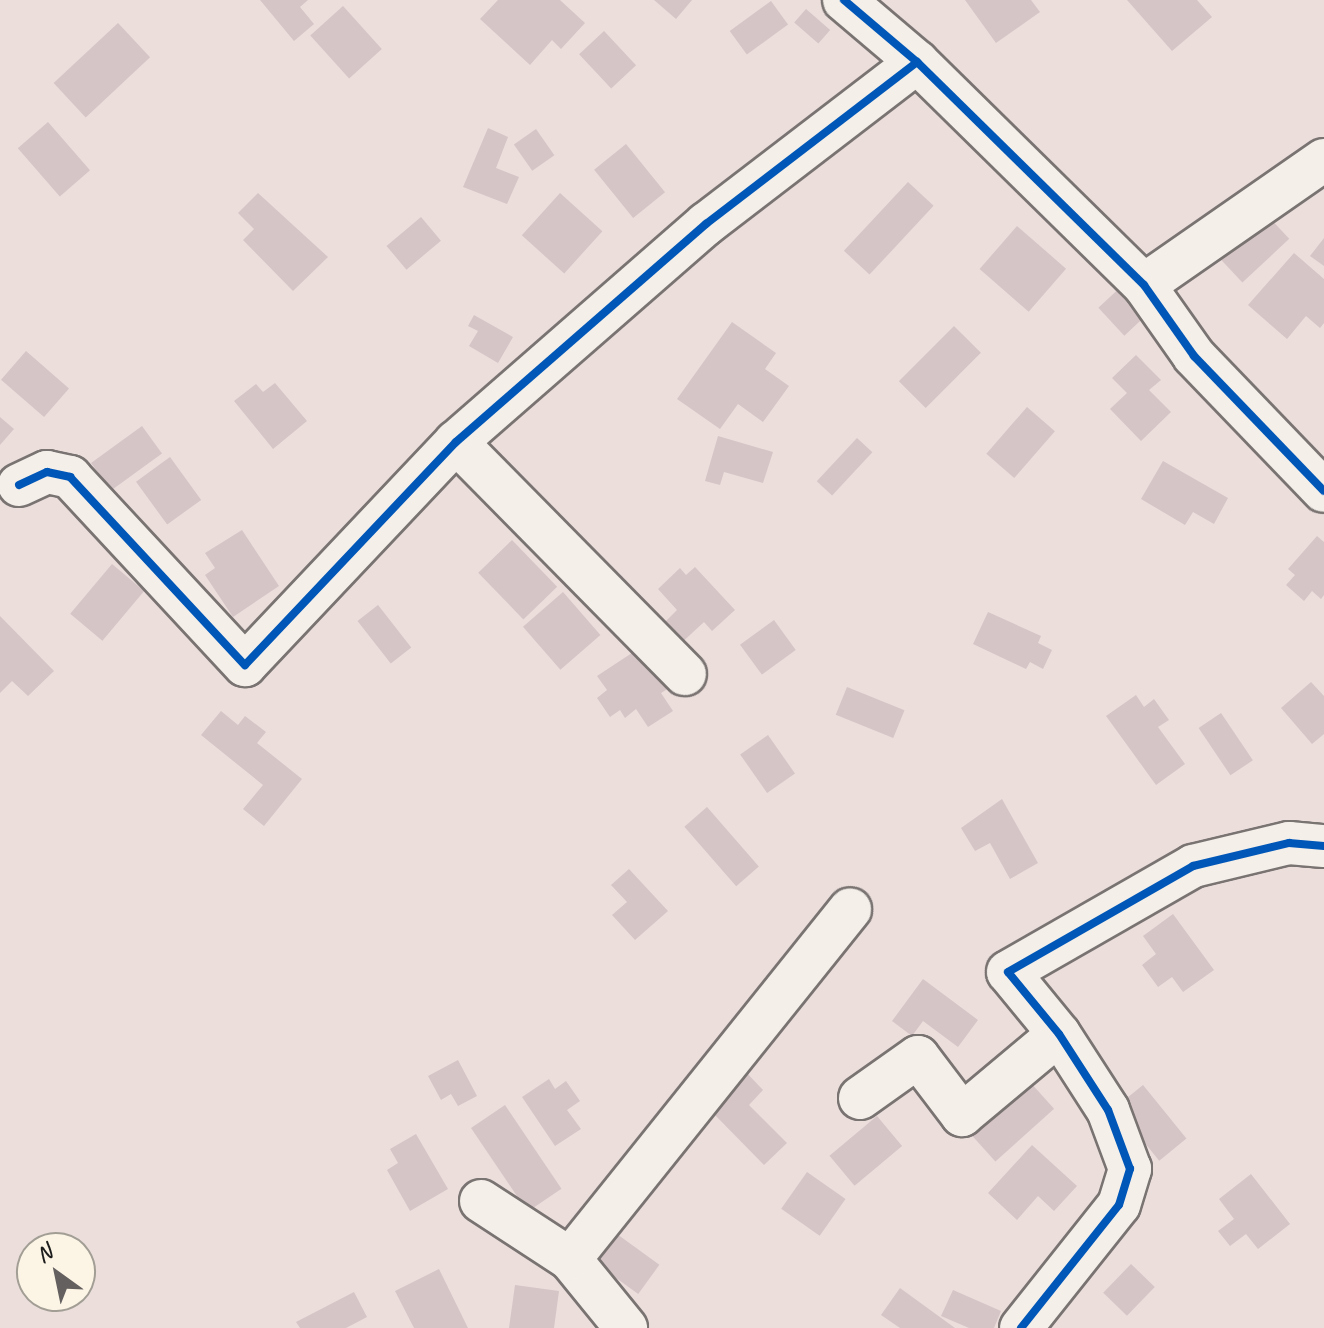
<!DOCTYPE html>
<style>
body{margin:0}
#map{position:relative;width:1324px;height:1328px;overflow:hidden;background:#ebdedb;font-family:Caveat,sans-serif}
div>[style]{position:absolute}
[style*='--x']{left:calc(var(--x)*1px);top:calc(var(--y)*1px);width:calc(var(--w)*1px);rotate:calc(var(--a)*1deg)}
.building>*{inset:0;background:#d6c5c7;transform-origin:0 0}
.roads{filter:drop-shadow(2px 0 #797372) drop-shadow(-2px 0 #797372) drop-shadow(0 2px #797372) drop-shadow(0 -2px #797372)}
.minor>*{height:42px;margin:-21px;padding:0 21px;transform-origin:21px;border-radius:21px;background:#f4efe9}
.cycleway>*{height:8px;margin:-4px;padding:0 4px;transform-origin:4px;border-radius:4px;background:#0057b8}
span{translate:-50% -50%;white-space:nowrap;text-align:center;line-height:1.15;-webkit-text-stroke:6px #fcf5e5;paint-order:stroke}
.north{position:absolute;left:16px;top:1232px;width:80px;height:80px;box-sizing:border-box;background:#fcf5e5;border:2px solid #a29e95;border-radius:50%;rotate:327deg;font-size:22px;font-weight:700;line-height:32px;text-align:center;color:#1c1c1c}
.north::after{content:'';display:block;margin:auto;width:28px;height:36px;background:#64605f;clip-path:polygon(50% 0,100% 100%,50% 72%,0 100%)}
</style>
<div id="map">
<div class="building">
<i style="clip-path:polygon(260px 0,308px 0,300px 7px,314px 24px,294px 41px)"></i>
<i style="clip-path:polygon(498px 0,560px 0,585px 23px,561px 49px,552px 40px,530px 65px,480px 19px)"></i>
<i style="clip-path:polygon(654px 0,692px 0,676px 19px)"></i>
<i style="clip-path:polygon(965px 0,1031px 0,1040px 12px,996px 43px)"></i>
<i style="clip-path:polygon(1127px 0,1197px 0,1212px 17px,1172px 51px)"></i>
<i style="left:771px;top:1px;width:29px;height:51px;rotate:54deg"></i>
<i style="left:343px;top:6px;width:58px;height:44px;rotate:48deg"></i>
<i style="left:806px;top:9px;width:32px;height:18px;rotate:41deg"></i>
<i style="left:118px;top:23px;width:47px;height:88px;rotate:47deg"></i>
<i style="left:604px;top:31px;width:47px;height:34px;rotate:47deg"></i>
<i style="left:48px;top:122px;width:64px;height:40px;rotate:49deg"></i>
<i style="clip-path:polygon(488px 128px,508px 137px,496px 168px,519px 177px,507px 204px,463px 187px)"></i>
<i style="left:536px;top:129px;width:32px;height:27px;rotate:55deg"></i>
<i style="left:626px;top:144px;width:62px;height:41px;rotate:51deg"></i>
<i style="left:908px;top:182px;width:35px;height:94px;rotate:43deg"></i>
<i style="clip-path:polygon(258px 193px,328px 257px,293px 291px,243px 240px,254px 229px,238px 213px)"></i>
<i style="left:560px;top:193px;width:57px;height:57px;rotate:42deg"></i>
<i style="left:1266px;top:214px;width:34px;height:64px;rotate:47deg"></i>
<i style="left:421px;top:217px;width:31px;height:45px;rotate:50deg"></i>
<i style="left:1017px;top:226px;width:65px;height:57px;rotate:41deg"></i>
<i style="clip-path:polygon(1324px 238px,1324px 266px,1310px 256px)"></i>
<i style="clip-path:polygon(1294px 253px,1324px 279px,1324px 323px,1320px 328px,1306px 316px,1287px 339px,1248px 305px)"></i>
<i style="left:1124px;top:284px;width:38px;height:35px;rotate:47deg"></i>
<i style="clip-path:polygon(474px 315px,513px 337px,498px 363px,469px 346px,478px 331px,468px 326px)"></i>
<i style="clip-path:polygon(732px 322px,776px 353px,765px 369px,789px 386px,763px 422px,738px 404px,720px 429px,677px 399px)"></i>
<i style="left:954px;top:326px;width:38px;height:78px;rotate:45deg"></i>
<i style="left:26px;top:351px;width:57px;height:38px;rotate:41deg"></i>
<i style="clip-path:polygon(1136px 355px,1161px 380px,1149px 390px,1171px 412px,1141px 441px,1110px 409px,1127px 393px,1112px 378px)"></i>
<i style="clip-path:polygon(275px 383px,307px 421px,273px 449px,234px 401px,256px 384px,263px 392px)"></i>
<i style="left:1027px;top:407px;width:37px;height:62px;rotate:41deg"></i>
<i style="clip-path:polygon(0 417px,14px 429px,0 445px)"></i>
<i style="left:142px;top:426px;width:34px;height:63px;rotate:54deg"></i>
<i style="clip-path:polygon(718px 436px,773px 452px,763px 483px,724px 472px,720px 485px,705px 481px)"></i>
<i style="left:857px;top:438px;width:21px;height:59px;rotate:43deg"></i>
<i style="left:170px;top:457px;width:53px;height:42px;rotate:54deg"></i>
<i style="clip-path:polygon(1163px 461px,1228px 498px,1214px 524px,1193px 512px,1185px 525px,1141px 499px)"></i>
<i style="clip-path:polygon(242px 530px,279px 586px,233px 617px,205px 575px,215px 568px,205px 553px)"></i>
<i style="clip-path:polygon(1317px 536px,1324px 542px,1324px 595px,1321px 599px,1312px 591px,1304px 601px,1286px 585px,1295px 575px,1288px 569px)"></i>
<i style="left:512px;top:540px;width:65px;height:47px;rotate:46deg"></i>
<i style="left:112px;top:564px;width:42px;height:65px;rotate:40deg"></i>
<i style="clip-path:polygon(695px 567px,735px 610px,712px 631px,704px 622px,678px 646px,660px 627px,677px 610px,658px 589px,680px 568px,686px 575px)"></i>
<i style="left:563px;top:592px;width:57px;height:53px;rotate:49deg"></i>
<i style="left:378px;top:605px;width:54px;height:26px;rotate:52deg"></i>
<i style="clip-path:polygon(988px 612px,1041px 636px,1038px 643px,1052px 650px,1043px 669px,1030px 662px,1026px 669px,973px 644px)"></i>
<i style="clip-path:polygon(0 616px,54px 671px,28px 696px,12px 681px,0 693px)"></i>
<i style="left:774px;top:620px;width:37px;height:42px;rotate:54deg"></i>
<i style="clip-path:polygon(641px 647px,669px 688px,661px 693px,673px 711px,648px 727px,636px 709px,625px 718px,620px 710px,610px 717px,597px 698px,607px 690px,597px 676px)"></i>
<i style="clip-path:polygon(1311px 682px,1324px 696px,1324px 734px,1312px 744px,1281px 708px)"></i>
<i style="left:847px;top:687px;width:62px;height:30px;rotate:22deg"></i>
<i style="clip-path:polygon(1136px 695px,1144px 707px,1154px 699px,1169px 720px,1158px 727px,1185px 764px,1156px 785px,1106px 716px)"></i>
<i style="clip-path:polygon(221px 711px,238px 725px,245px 716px,266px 732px,257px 743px,302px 779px,264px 826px,243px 809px,263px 785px,201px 735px)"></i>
<i style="left:1221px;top:713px;width:57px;height:27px;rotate:56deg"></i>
<i style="left:768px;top:735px;width:47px;height:34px;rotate:55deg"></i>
<i style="clip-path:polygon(1002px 799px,1038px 863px,1010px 879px,990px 843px,975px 851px,961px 828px)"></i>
<i style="left:707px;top:807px;width:79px;height:30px;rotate:49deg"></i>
<i style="clip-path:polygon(629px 869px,668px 911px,635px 940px,612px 915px,627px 902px,611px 885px)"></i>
<i style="clip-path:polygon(1173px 914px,1214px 970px,1183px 992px,1172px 977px,1158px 987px,1142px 965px,1156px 954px,1143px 936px)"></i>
<i style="clip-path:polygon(923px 979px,978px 1020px,958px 1047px,923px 1021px,912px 1036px,892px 1021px)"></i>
<i style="clip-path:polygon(458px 1060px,477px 1096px,458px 1106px,451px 1094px,441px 1100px,428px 1076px)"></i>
<i style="clip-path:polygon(743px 1069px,763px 1090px,749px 1105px,787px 1143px,764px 1165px,712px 1112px)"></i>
<i style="clip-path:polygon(549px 1079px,555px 1089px,566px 1081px,580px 1101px,567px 1110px,581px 1129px,555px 1146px,522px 1097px)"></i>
<i style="left:1030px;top:1082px;width:36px;height:79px;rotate:48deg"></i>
<i style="left:1143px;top:1085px;width:69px;height:35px;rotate:51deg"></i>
<i style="left:505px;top:1105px;width:101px;height:41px;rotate:56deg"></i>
<i style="left:877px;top:1116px;width:39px;height:62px;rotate:50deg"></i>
<i style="clip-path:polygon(416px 1134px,448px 1189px,410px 1211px,387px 1170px,398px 1163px,390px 1149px)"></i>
<i style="clip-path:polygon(1032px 1145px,1077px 1186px,1054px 1211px,1038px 1196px,1017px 1220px,988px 1193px)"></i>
<i style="left:807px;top:1172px;width:47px;height:45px;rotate:35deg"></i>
<i style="clip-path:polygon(1251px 1174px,1290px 1224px,1258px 1249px,1246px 1234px,1230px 1246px,1218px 1231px,1234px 1219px,1219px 1199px)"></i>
<i style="left:610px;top:1229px;width:61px;height:36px;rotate:36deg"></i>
<i style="left:1131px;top:1264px;width:33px;height:40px;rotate:44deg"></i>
<i style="clip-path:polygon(439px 1269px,468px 1328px,414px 1328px,395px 1291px)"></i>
<i style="clip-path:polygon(515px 1285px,559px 1291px,554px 1328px,509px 1328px)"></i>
<i style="clip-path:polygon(900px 1288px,955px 1328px,900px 1328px,881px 1315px)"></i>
<i style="clip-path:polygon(953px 1290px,1001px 1311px,994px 1328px,969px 1328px,941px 1316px)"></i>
<i style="clip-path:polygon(354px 1292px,367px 1317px,346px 1328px,300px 1328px,296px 1322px)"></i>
</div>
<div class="roads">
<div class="minor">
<i style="--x:844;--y:0;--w:96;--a:40.3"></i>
<i style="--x:917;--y:62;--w:318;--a:44.5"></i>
<i style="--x:1144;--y:285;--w:87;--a:54.8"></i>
<i style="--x:1194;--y:356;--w:187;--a:46.1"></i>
<i style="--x:1144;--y:285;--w:219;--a:-34.8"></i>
<i style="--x:456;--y:442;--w:326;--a:45.4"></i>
<i style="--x:19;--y:485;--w:31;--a:-25"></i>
<i style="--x:47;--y:472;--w:24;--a:12"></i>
<i style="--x:70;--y:477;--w:257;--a:47.1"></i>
<i style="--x:245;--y:665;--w:307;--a:-46.6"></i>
<i style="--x:456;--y:442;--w:332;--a:-41.1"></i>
<i style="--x:706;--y:224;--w:266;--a:-37.5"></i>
<i style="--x:860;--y:1098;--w:71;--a:-35.3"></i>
<i style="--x:918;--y:1057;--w:73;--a:52.8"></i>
<i style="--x:962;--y:1115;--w:126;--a:-39.9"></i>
<i style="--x:481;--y:1201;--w:106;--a:33.1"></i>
<i style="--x:570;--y:1259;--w:89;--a:50.9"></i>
<i style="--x:570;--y:1259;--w:448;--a:-51.3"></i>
<i style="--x:1021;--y:1328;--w:157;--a:-51.5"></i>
<i style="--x:1119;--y:1205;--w:38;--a:-73"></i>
<i style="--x:1130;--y:1169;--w:63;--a:-110.4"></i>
<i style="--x:1108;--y:1110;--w:90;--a:-122.8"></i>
<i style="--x:1059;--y:1034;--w:80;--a:-129.4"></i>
<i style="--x:1008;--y:972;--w:213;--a:-29.8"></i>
<i style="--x:1193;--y:866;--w:99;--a:-13.5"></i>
<i style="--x:1289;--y:843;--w:35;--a:5"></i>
</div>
</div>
<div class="cycleway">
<i style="--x:844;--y:0;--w:96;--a:40.3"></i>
<i style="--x:917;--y:62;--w:318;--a:44.5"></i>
<i style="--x:1144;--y:285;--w:87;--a:54.8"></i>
<i style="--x:1194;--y:356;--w:187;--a:46.1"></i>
<i style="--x:19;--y:485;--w:31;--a:-25"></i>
<i style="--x:47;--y:472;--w:24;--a:12"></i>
<i style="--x:70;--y:477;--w:257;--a:47.1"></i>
<i style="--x:245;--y:665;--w:307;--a:-46.6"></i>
<i style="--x:456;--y:442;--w:332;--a:-41.1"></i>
<i style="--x:706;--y:224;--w:266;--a:-37.5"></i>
<i style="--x:1021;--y:1328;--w:157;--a:-51.5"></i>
<i style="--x:1119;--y:1205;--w:38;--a:-73"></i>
<i style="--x:1130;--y:1169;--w:63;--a:-110.4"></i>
<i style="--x:1108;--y:1110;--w:90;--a:-122.8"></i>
<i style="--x:1059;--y:1034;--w:80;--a:-129.4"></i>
<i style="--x:1008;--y:972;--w:213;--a:-29.8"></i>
<i style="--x:1193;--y:866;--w:99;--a:-13.5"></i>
<i style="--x:1289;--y:843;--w:35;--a:5"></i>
</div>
<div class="north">N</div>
</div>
